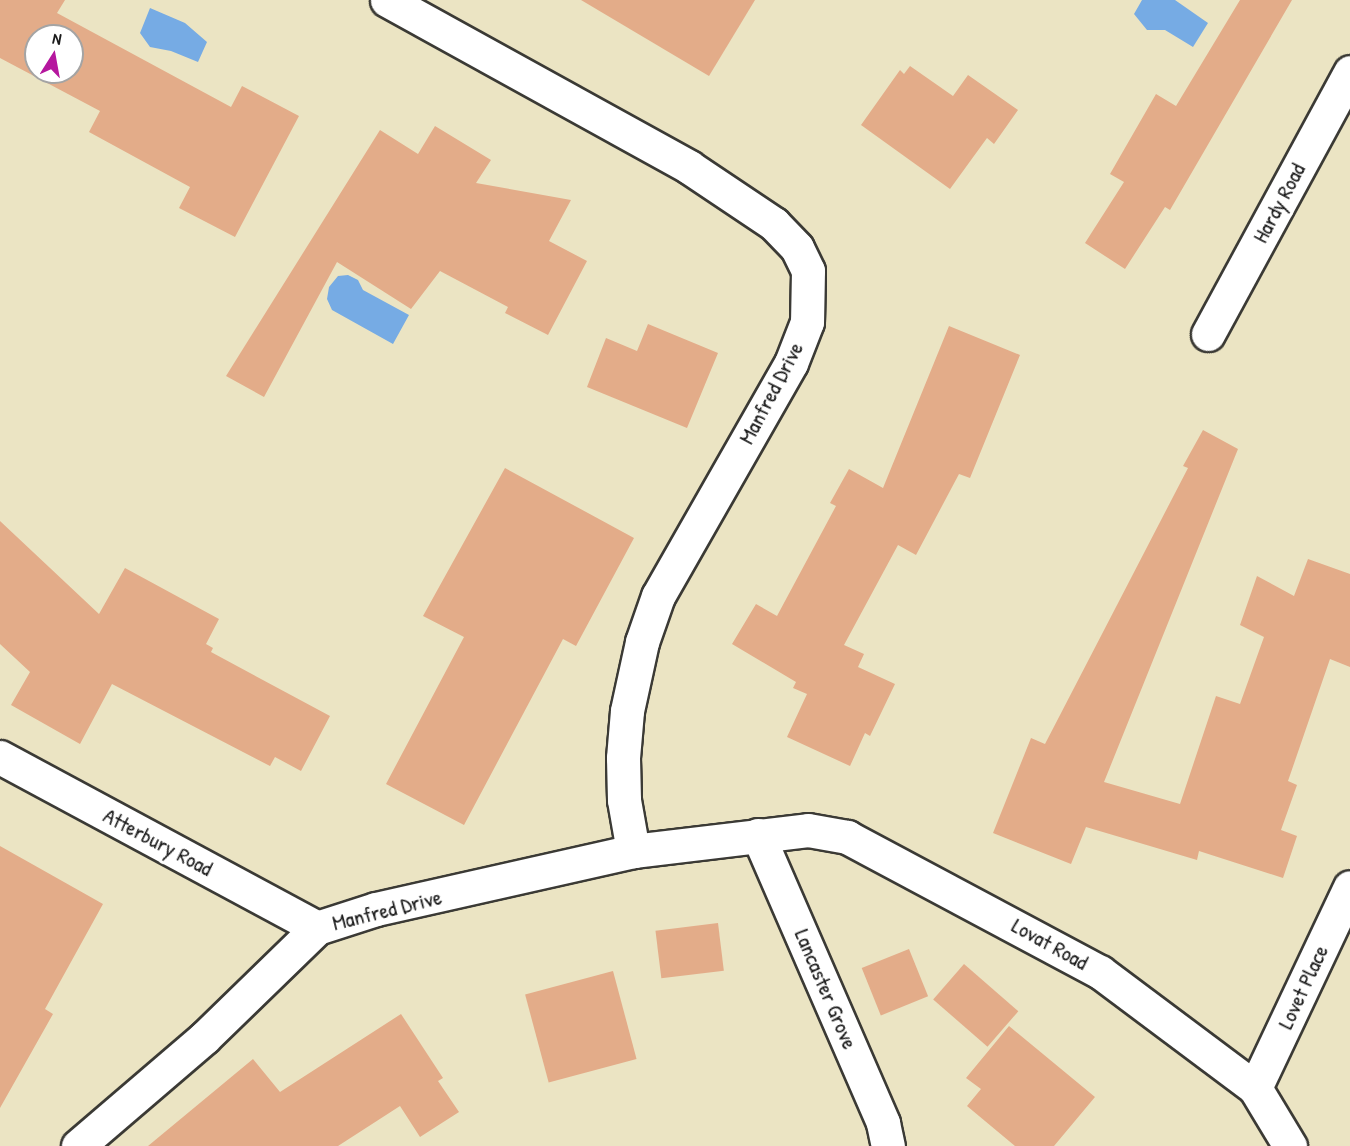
<!DOCTYPE html>
<style>
body{margin:0}
#map{position:relative;width:1350px;height:1146px;overflow:hidden;background:#ebe4c3;font-family:"Patrick Hand",sans-serif}
div>[style]{position:absolute}
[style*='--x']{left:calc(var(--x)*1px);top:calc(var(--y)*1px);width:calc(var(--w)*1px);rotate:calc(var(--a)*1deg)}
.water>*{inset:0;background:#76abe4}
.building>*{inset:0;background:#e3ac89;transform-origin:0 0}
.roads{filter:drop-shadow(2px 0 #3b3a35) drop-shadow(-2px 0 #3b3a35) drop-shadow(0 2px #3b3a35) drop-shadow(0 -2px #3b3a35)}
.minor>*{height:33px;margin:-16.5px;padding:0 16.5px;transform-origin:16.5px;border-radius:16.5px;background:#fff}
span{translate:-50% -50%;white-space:nowrap;text-align:center;line-height:1.15;-webkit-text-stroke:6px #fff;paint-order:stroke}
.street-label{font-size:22px;color:#1c1c1c}
.north{position:absolute;left:24px;top:24px;width:60px;height:60px;box-sizing:border-box;background:#fff;border:2px solid #a4a4a4;border-radius:50%;rotate:11deg;font-size:16px;font-weight:700;line-height:24px;text-align:center;color:#1c1c1c}
.north::after{content:'';display:block;margin:auto;width:21px;height:27px;background:#b5179e;clip-path:polygon(50% 0,100% 100%,50% 72%,0 100%)}
</style>
<div id="map">
<div class="water">
<i style="clip-path:polygon(1142px 0,1175px 0,1208px 23px,1193px 47px,1165px 30px,1147px 30px,1134px 14px)"></i>
<i style="clip-path:polygon(150px 8px,185px 23px,207px 42px,198px 62px,171px 51px,150px 47px,140px 33px)"></i>
<i style="clip-path:polygon(348px 275px,358px 280px,363px 290px,409px 315px,393px 344px,332px 310px,327px 299px,329px 287px,338px 276px)"></i>
</div>
<div class="building">
<i style="clip-path:polygon(evenodd,0 0,65px 0,57px 13px,231px 107px,242px 86px,299px 116px,235px 237px,179px 208px,190px 187px,89px 132px,100px 111px,0 58px,0 0,36px 36px,72px 36px,72px 72px,36px 72px,36px 36px)"></i>
<i style="clip-path:polygon(581px 0,755px 0,709px 76px)"></i>
<i style="clip-path:polygon(1240px 0,1292px 0,1170px 210px,1165px 207px,1125px 269px,1085px 243px,1124px 182px,1110px 174px,1156px 94px,1176px 106px)"></i>
<i style="clip-path:polygon(910px 66px,953px 96px,968px 75px,1018px 110px,994px 144px,987px 138px,950px 189px,861px 125px,900px 70px,904px 74px)"></i>
<i style="clip-path:polygon(435px 126px,491px 160px,476px 183px,571px 200px,549px 241px,587px 261px,548px 335px,505px 313px,508px 307px,440px 271px,411px 309px,337px 262px,264px 397px,226px 376px,380px 130px,418px 154px)"></i>
<i style="clip-path:polygon(648px 324px,718px 353px,687px 428px,587px 387px,606px 338px,637px 351px)"></i>
<i style="clip-path:polygon(949px 326px,1020px 355px,970px 478px,959px 474px,916px 555px,898px 545px,844px 645px,864px 654px,858px 667px,895px 684px,870px 736px,865px 733px,850px 766px,787px 737px,807px 694px,793px 688px,796px 682px,732px 644px,756px 604px,777px 616px,836px 506px,830px 503px,849px 469px,883px 488px)"></i>
<i style="clip-path:polygon(1203px 430px,1238px 449px,1104px 782px,1180px 804px,1216px 696px,1240px 704px,1264px 637px,1240px 625px,1257px 576px,1294px 596px,1308px 559px,1350px 574px,1350px 667px,1330px 659px,1288px 781px,1297px 785px,1281px 830px,1297px 836px,1283px 878px,1199px 851px,1197px 860px,1086px 827px,1071px 864px,993px 833px,1031px 738px,1045px 744px,1188px 468px,1183px 466px)"></i>
<i style="clip-path:polygon(505px 468px,634px 538px,576px 646px,563px 639px,464px 825px,386px 784px,464px 637px,423px 616px)"></i>
<i style="clip-path:polygon(0 521px,99px 614px,125px 568px,219px 619px,206px 644px,213px 648px,211px 652px,330px 716px,301px 771px,275px 757px,270px 766px,112px 684px,80px 744px,11px 705px,30px 672px,0 644px)"></i>
<i style="clip-path:polygon(0 846px,103px 904px,45px 1009px,53px 1014px,0 1108px)"></i>
<i style="left:718px;top:923px;width:48px;height:63px;rotate:83deg"></i>
<i style="left:909px;top:949px;width:51px;height:51px;rotate:68deg"></i>
<i style="left:964px;top:964px;width:72px;height:47px;rotate:41deg"></i>
<i style="left:613px;top:971px;width:91px;height:91px;rotate:75deg"></i>
<i style="clip-path:polygon(401px 1014px,443px 1078px,438px 1081px,459px 1112px,420px 1137px,400px 1106px,338px 1146px,148px 1146px,253px 1059px,280px 1092px)"></i>
<i style="clip-path:polygon(1009px 1026px,1095px 1097px,1054px 1146px,1015px 1146px,967px 1106px,981px 1089px,966px 1078px)"></i>
</div>
<div class="roads">
<div class="minor">
<i style="--x:387;--y:0;--w:345;--a:28.9"></i>
<i style="--x:689;--y:167;--w:102;--a:33.8"></i>
<i style="--x:774;--y:224;--w:33;--a:46"></i>
<i style="--x:797;--y:248;--w:25;--a:64"></i>
<i style="--x:808;--y:271;--w:51;--a:91.1"></i>
<i style="--x:807;--y:322;--w:44;--a:111.3"></i>
<i style="--x:791;--y:363;--w:268;--a:119.7"></i>
<i style="--x:658;--y:596;--w:49;--a:109.2"></i>
<i style="--x:642;--y:642;--w:71;--a:102.3"></i>
<i style="--x:627;--y:711;--w:47;--a:94.9"></i>
<i style="--x:623;--y:758;--w:42;--a:88.6"></i>
<i style="--x:624;--y:800;--w:52;--a:80"></i>
<i style="--x:1208;--y:334;--w:298;--a:-61.5"></i>
<i style="--x:0;--y:757;--w:360;--a:28.3"></i>
<i style="--x:758;--y:835;--w:314;--a:66.5"></i>
<i style="--x:883;--y:1123;--w:24;--a:78"></i>
<i style="--x:1255;--y:1088;--w:222;--a:-64.7"></i>
<i style="--x:78;--y:1146;--w:166;--a:-40.6"></i>
<i style="--x:204;--y:1038;--w:158;--a:-44.2"></i>
<i style="--x:317;--y:928;--w:62;--a:-17.9"></i>
<i style="--x:376;--y:909;--w:263;--a:-12.7"></i>
<i style="--x:633;--y:851;--w:176;--a:-6.8"></i>
<i style="--x:808;--y:830;--w:40;--a:10"></i>
<i style="--x:847;--y:837;--w:287;--a:28.1"></i>
<i style="--x:1100;--y:972;--w:194;--a:36.8"></i>
<i style="--x:1255;--y:1088;--w:68;--a:58.9"></i>
</div>
</div>
<div class="street-label">
<span style="left:1279px;top:203px;rotate:-62deg">Hardy Road</span>
<span style="left:771px;top:393px;rotate:-62deg">Manfred Drive</span>
<span style="left:158px;top:842px;rotate:28deg">Atterbury Road</span>
<span style="left:387px;top:910px;rotate:-14deg">Manfred Drive</span>
<span style="left:1050px;top:944px;rotate:29deg">Lovat Road</span>
<span style="left:1303px;top:987px;rotate:-65deg">Lovet Place</span>
<span style="left:826px;top:989px;rotate:67deg">Lancaster Grove</span>
</div>
<div class="north">N</div>
</div>
